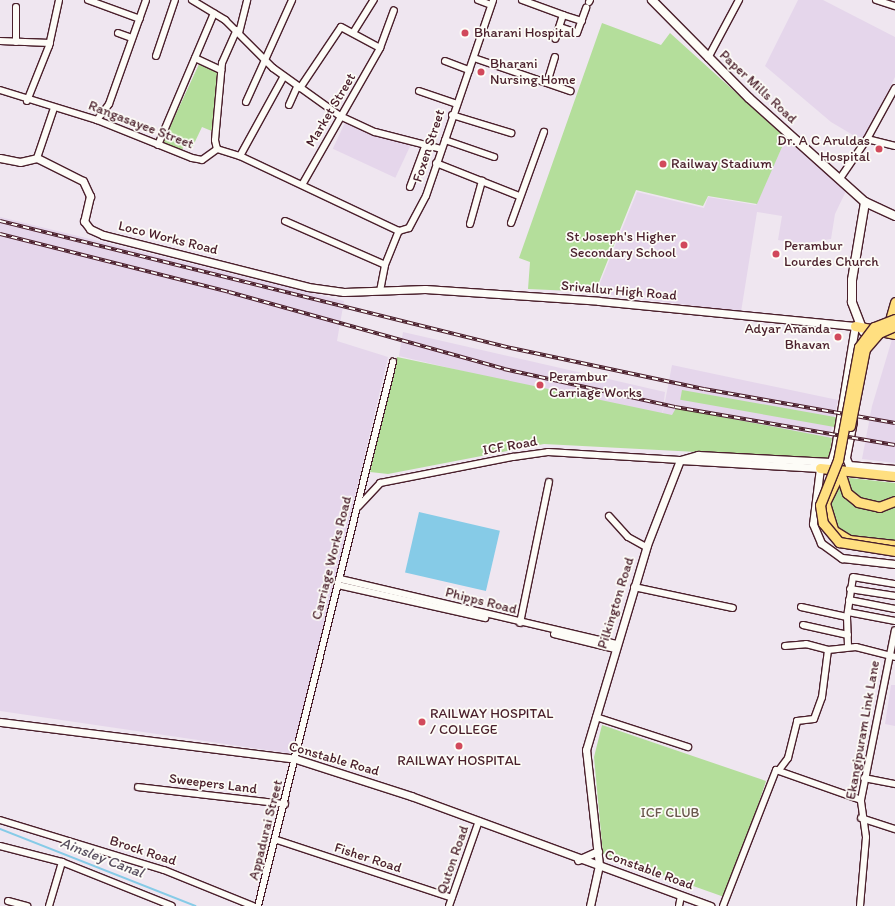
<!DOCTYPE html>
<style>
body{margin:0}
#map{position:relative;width:895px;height:906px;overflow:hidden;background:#efe6f0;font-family:Itim,sans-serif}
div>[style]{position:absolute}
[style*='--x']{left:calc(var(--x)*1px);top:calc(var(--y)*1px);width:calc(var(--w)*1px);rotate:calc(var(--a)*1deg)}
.built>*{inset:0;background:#e5d6eb;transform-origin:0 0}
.green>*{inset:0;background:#b4de9b;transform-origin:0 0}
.water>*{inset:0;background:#86cbe7;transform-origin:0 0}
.stream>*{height:2px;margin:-1px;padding:0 1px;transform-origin:1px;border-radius:1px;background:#86cbe7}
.roads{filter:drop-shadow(1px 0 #4a1f2b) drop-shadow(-1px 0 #4a1f2b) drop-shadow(0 1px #4a1f2b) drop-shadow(0 -1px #4a1f2b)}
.minor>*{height:6px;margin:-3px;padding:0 3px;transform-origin:3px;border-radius:3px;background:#fdfcf7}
.tertiary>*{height:7px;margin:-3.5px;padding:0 3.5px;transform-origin:3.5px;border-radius:3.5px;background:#fdfcf7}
.secondary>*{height:8px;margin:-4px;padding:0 4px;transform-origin:4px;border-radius:4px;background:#fdfcf7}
.primary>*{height:9px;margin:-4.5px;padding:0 4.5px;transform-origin:4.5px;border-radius:4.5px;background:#ffdf80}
.rail>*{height:3.5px;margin-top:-1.75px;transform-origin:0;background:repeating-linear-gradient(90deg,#fdfcf7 0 6px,#4a1f2b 0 12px);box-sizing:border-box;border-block:1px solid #4a1f2b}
.bridges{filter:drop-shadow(1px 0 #4a1f2b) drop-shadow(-1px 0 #4a1f2b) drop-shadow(0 1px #4a1f2b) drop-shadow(0 -1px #4a1f2b)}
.primary-bridge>*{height:9px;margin:-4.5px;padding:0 4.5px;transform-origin:4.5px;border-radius:4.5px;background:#ffdf80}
.dots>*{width:11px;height:11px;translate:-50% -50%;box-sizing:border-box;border:2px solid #fdfcf7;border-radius:50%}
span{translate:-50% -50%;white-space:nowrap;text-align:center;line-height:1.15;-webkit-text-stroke:3.5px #fdfcf7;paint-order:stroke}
.poi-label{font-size:14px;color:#4a1f2b}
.left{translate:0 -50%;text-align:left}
.right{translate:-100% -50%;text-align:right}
.street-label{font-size:14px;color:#4a1f2b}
.park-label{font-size:14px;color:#6a584d}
.water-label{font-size:15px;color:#5c5363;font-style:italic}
</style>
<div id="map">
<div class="built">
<i style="clip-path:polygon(798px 0,823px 0,895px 37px,895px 77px,863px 141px,831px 122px,765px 66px)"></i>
<i style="left:348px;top:116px;width:69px;height:36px;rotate:25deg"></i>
<i style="clip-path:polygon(786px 138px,846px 191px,835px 214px,831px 239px,800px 244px,778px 240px,782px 216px,757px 212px,741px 312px,596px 293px,637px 192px,704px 208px,708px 197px,756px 205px)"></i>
<i style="clip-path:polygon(0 217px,344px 301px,337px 341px,388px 357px,294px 754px,0 711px)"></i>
<i style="clip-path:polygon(403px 332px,665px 392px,662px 417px,672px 365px,838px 400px,825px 458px,399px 356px)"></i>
<i style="clip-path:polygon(893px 336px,895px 337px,895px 463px,862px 459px,872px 406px)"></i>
<i style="clip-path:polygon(891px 685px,895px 685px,895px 726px,885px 724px)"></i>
</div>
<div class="green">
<i style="clip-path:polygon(602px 23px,661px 45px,670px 33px,786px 138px,757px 204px,708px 196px,703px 206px,636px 190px,595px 292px,528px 289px,530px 262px,519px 258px)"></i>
<i style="clip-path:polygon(200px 62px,218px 70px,214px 132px,202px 127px,192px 148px,185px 144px,182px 150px,163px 142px)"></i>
<i style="clip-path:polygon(397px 357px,672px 415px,676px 408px,832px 438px,829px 459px,544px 444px,388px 474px,370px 472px)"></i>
<i style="left:682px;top:390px;width:158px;height:10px;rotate:10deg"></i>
<i style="clip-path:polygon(841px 477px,895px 483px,895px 541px,838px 534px,829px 520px,829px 498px)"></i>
<i style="clip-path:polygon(602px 725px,766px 781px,727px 898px,603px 854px,594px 757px)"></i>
</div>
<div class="water">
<i style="left:419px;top:512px;width:83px;height:62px;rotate:13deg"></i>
</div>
<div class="stream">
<i style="--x:0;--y:829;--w:210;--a:21.5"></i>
</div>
<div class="roads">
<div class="minor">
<i style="--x:88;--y:0;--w:55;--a:20.1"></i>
<i style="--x:192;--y:0;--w:39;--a:31"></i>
<i style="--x:225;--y:20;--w:68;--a:45"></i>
<i style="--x:273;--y:68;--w:82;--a:35.6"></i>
<i style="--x:340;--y:116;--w:38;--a:25"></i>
<i style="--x:375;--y:132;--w:68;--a:14.4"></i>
<i style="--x:478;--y:0;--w:14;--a:21"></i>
<i style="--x:522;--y:0;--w:44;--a:20.1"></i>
<i style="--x:563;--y:15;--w:25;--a:108"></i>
<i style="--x:876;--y:0;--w:20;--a:18"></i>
<i style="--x:589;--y:2;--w:2;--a:-63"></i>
<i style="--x:563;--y:15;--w:20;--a:18"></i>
<i style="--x:560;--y:27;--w:18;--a:19"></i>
<i style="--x:577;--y:33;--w:27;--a:-70"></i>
<i style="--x:118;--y:33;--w:15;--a:20"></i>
<i style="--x:239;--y:33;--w:34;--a:-76"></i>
<i style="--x:353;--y:33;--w:39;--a:-58"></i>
<i style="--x:0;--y:41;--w:50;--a:2.3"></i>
<i style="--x:16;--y:42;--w:35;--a:-90"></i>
<i style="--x:156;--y:56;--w:59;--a:-71.3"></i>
<i style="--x:195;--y:58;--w:29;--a:25"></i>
<i style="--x:474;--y:58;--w:102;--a:19"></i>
<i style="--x:708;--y:58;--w:66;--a:-61.9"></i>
<i style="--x:445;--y:61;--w:26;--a:21"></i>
<i style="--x:547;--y:83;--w:27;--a:-73"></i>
<i style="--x:300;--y:88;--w:73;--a:-56.1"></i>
<i style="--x:341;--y:27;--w:44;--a:28.3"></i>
<i style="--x:0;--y:90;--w:102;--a:17.2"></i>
<i style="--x:97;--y:120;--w:102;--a:21.8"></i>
<i style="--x:192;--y:158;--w:10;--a:11"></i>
<i style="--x:202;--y:160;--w:19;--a:-36"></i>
<i style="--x:217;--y:149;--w:24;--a:17"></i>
<i style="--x:240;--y:156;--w:176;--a:25.3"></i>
<i style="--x:419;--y:91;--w:39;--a:19"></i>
<i style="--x:27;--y:101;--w:59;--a:-68.2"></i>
<i style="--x:49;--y:46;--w:47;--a:-77.7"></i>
<i style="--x:246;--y:102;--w:112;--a:-65.7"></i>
<i style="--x:289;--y:105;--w:20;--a:-66"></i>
<i style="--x:452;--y:115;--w:62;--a:17"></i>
<i style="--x:97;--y:120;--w:20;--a:-53"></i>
<i style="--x:109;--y:104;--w:110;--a:-70.4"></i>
<i style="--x:867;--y:139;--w:29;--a:14"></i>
<i style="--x:445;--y:140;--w:52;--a:19.1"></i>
<i style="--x:158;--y:145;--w:143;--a:-67"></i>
<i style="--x:217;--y:149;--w:9;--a:-103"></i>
<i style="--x:215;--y:140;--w:77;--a:-84.8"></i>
<i style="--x:222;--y:63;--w:36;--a:-66"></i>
<i style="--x:240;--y:156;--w:91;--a:-61.2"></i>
<i style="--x:37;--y:158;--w:53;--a:-71.2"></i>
<i style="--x:436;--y:163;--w:89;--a:21.7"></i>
<i style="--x:841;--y:177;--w:46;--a:-55.6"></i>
<i style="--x:867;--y:139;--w:58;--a:-61.2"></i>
<i style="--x:302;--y:185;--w:158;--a:-60.3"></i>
<i style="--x:380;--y:48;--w:40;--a:-69.8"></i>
<i style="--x:410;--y:187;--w:46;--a:-69.6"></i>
<i style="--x:285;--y:221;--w:109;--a:23.7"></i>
<i style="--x:511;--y:223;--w:97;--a:-70.1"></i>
<i style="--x:470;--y:224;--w:45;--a:-74.4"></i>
<i style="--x:380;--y:291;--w:26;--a:-79"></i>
<i style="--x:385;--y:265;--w:37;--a:-68"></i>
<i style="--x:399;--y:231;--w:10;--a:-17"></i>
<i style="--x:409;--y:228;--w:36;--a:-62"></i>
<i style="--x:426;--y:196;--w:207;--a:-71.1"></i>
<i style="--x:358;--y:507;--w:33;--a:-47"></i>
<i style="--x:380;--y:483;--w:136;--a:-11.1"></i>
<i style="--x:513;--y:457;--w:35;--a:-8"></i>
<i style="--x:548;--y:452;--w:132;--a:3.5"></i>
<i style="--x:609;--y:516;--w:28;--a:48"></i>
<i style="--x:628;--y:537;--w:21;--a:29"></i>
<i style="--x:340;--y:579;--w:285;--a:13.2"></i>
<i style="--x:338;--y:585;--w:151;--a:12.7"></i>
<i style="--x:634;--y:587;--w:101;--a:12"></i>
<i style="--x:850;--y:589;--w:46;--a:8.8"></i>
<i style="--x:849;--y:600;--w:47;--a:11.1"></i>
<i style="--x:801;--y:607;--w:47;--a:12.3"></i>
<i style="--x:847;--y:617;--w:29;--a:88"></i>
<i style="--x:848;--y:612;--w:48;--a:10.8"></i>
<i style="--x:847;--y:617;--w:40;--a:-81.5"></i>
<i style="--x:853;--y:577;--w:43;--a:9.5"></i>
<i style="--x:520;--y:623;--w:144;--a:-78.4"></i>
<i style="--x:803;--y:625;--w:46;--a:12.5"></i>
<i style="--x:554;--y:634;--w:63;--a:13.8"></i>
<i style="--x:785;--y:646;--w:21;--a:-5"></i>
<i style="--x:806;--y:644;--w:23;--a:15"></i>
<i style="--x:828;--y:650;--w:28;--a:-6"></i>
<i style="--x:856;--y:647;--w:40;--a:14.4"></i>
<i style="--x:596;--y:717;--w:97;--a:18.1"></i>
<i style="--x:779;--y:770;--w:15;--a:-53"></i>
<i style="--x:788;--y:758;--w:38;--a:-76"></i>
<i style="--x:797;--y:721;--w:17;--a:-7"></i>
<i style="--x:814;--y:719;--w:23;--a:-70"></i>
<i style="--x:822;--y:697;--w:47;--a:-82.7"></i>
<i style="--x:864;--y:778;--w:32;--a:11"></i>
<i style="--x:138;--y:787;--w:148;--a:6.6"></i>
<i style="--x:861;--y:818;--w:36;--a:18"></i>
<i style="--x:0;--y:820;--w:171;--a:17"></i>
<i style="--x:164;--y:870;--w:96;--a:22"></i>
<i style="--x:277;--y:840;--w:184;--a:18.3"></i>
<i style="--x:0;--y:846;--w:64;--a:14.5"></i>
<i style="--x:62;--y:862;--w:118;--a:21.8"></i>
<i style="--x:8;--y:901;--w:20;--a:15"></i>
<i style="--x:49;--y:906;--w:46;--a:-73.5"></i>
<i style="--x:258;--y:906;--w:561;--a:-76.06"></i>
<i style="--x:449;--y:906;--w:90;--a:-70.6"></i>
<i style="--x:679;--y:906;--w:10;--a:-79"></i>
<i style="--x:723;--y:906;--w:146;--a:-68.7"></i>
<i style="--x:776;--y:770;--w:90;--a:19.4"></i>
<i style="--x:860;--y:906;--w:69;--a:-85"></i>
<i style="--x:866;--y:837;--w:37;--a:-98"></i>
<i style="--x:861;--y:800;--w:173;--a:-78.7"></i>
</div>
<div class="tertiary">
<i style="--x:0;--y:158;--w:20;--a:11"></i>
<i style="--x:20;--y:162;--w:17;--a:-13"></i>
<i style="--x:37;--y:158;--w:51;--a:26.6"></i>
<i style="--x:83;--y:181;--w:17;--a:65"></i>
<i style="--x:90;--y:196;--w:26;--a:103"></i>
<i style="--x:84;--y:221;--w:10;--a:53"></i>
<i style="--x:90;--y:229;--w:14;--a:25"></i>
<i style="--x:103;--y:235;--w:211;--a:14.2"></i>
<i style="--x:308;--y:287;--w:36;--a:8"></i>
<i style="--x:344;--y:292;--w:81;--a:-2.1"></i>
<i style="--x:425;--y:289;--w:174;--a:3.9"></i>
<i style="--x:599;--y:301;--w:257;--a:5.6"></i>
<i style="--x:855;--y:326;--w:124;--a:99.3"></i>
<i style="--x:835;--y:448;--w:15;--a:106"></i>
<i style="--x:831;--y:462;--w:13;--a:151"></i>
<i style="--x:853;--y:421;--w:38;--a:101"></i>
<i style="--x:846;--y:458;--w:8;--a:67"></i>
<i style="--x:849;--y:465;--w:46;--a:5"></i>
<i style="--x:680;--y:460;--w:140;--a:3.3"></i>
<i style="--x:820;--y:468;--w:56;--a:97.1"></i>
<i style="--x:813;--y:524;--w:21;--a:67"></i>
<i style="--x:821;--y:543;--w:26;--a:36"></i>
<i style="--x:842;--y:558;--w:53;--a:6.5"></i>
<i style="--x:0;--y:722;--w:298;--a:7.1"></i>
<i style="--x:296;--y:759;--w:121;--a:17.8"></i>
<i style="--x:411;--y:796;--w:319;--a:20.2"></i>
<i style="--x:578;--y:860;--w:22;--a:-24"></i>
<i style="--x:590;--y:906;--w:42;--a:-77.6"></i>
<i style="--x:599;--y:865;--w:116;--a:-96.4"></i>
<i style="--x:586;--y:750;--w:214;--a:-73.4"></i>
<i style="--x:647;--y:545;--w:91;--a:-68.8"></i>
<i style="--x:680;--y:460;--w:19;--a:-16"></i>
<i style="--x:698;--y:455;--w:133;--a:3"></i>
</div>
<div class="secondary">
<i style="--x:652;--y:0;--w:138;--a:45.3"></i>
<i style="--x:749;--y:98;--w:156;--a:41.9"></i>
<i style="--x:865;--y:202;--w:33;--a:25"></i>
<i style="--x:863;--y:331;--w:31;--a:-111"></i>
<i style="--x:852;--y:302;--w:22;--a:-90"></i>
<i style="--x:852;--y:280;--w:79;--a:-80.5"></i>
</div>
<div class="primary">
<i style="--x:855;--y:326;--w:41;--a:11.3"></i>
<i style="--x:888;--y:327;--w:26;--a:-74"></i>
<i style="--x:820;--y:468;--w:75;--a:6.1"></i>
<i style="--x:840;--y:472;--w:34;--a:116"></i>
<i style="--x:825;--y:503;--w:28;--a:73"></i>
<i style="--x:833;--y:530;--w:19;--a:32"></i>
<i style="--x:849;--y:540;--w:46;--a:6.2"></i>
<i style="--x:840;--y:472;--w:22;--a:72"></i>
<i style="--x:847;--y:493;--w:14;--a:39"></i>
<i style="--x:858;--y:502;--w:22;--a:13"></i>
<i style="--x:879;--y:507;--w:17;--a:-21"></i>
</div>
</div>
<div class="rail">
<i style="--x:0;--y:221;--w:527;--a:13.96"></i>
<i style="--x:511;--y:348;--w:197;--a:12"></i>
<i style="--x:704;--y:389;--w:194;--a:10.1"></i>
<i style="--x:0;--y:234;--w:236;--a:14.2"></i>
<i style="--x:229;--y:292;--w:286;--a:15.6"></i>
<i style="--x:504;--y:369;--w:175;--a:12.5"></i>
<i style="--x:675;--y:407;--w:223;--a:9.8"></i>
</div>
<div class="bridges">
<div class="primary-bridge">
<i style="--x:895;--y:319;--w:22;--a:159"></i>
<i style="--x:874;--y:327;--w:25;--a:127"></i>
<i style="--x:859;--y:347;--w:115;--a:100.5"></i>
<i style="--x:838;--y:460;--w:48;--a:111.8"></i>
<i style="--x:820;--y:505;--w:18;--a:81"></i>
<i style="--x:823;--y:523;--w:25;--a:50"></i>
<i style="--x:839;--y:542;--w:57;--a:9.1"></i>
<i style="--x:850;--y:426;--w:78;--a:-79"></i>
<i style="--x:865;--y:349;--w:21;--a:-49"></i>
<i style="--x:879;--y:333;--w:17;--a:-24"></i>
</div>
</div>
<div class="dots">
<i style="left:465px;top:33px;background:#d1495b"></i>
<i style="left:481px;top:72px;background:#d1495b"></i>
<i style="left:879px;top:149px;background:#d1495b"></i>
<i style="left:663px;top:164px;background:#d1495b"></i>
<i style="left:684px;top:245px;background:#d1495b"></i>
<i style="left:776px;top:254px;background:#d1495b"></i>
<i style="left:838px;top:337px;background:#d1495b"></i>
<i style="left:540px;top:385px;background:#d1495b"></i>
<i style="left:422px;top:722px;background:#d1495b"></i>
<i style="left:459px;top:746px;background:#d1495b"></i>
</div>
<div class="poi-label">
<span class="left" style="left:474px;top:33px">Bharani Hospital</span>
<span class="left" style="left:490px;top:72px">Bharani<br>Nursing Home</span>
<span class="right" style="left:870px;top:149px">Dr. A C Aruldas<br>Hospital</span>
<span class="left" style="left:671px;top:164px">Railway Stadium</span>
<span class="right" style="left:676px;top:245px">St Joseph's Higher<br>Secondary School</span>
<span class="left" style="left:784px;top:254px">Perambur<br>Lourdes Church</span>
<span class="right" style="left:830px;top:337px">Adyar Ananda<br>Bhavan</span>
<span class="left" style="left:549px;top:385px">Perambur<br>Carriage Works</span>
<span class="left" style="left:430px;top:722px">RAILWAY HOSPITAL<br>/ COLLEGE</span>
<span style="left:459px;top:761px">RAILWAY HOSPITAL</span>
</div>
<div class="street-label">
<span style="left:758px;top:87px;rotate:43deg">Paper Mills Road</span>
<span style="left:331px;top:110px;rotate:-59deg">Market Street</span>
<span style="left:141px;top:125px;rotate:21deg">Rangasayee Street</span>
<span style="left:429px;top:146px;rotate:-72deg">Foxen Street</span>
<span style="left:168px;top:238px;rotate:14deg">Loco Works Road</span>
<span style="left:619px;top:291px;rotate:5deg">Srivallur High Road</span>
<span style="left:510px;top:446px;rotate:-10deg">ICF Road</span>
<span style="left:332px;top:558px;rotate:-76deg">Carriage Works Road</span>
<span style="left:481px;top:601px;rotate:14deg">Phipps Road</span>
<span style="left:616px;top:603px;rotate:-73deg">Pilkington Road</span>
<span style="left:863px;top:730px;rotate:-80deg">Ekangipuram Link Lane</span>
<span style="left:334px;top:759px;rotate:16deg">Constable Road</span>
<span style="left:213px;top:784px;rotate:7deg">Sweepers Land</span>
<span style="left:266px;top:830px;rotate:-76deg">Appadurai Street</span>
<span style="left:143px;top:851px;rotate:18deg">Brock Road</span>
<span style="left:368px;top:858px;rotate:18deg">Fisher Road</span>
<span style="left:453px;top:860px;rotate:-71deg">Quton Road</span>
<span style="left:649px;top:870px;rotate:20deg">Constable Road</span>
</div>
<div class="park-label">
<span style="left:670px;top:813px">ICF CLUB</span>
</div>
<div class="water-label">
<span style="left:102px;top:858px;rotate:21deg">Ainsley Canal</span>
</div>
</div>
